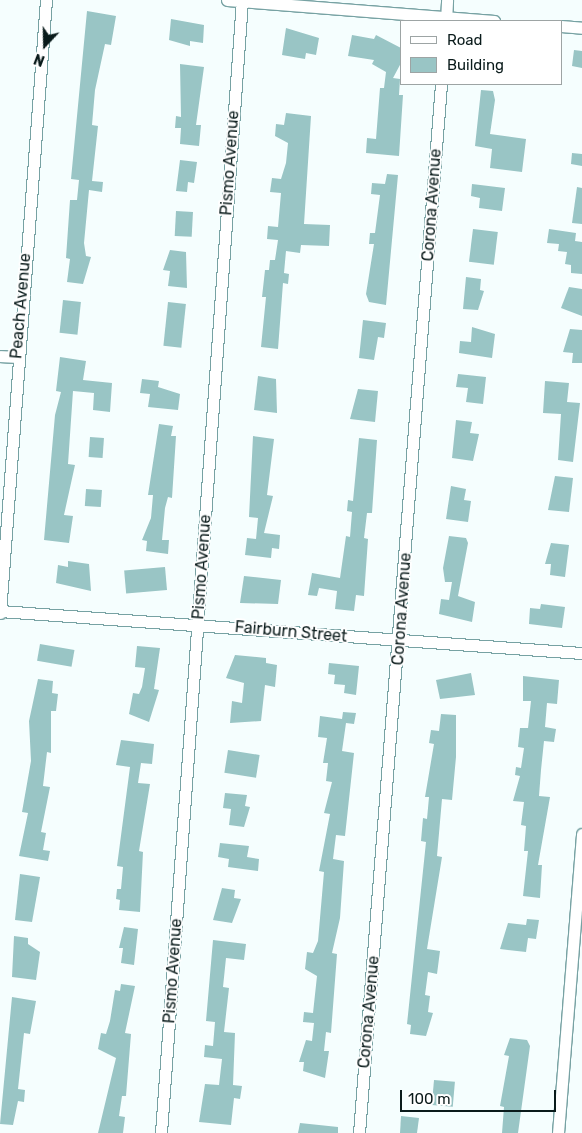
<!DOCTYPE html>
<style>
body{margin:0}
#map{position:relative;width:582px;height:1133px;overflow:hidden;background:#f5fefe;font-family:Rubik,sans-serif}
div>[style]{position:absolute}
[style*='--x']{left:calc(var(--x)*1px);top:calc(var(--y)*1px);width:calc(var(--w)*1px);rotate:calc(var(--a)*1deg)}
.building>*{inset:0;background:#99c5c5;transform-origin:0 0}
.roads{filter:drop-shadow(1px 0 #77a2a3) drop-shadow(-1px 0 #77a2a3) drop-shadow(0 1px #77a2a3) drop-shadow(0 -1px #77a2a3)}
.minor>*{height:11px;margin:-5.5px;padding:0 5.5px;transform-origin:5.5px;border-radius:5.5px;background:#fff}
span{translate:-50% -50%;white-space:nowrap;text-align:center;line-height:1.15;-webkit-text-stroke:4px #fff;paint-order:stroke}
.street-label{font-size:16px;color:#0a1b1b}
.legend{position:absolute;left:400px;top:20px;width:162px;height:65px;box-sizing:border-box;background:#fff;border:1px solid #9da4a4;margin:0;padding:6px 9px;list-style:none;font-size:15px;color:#0a1b1b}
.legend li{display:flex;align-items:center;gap:10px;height:25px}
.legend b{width:25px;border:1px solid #9da4a4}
.north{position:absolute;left:20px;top:20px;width:50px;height:50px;-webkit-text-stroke:4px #fff;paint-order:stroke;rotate:201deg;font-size:14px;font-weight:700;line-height:20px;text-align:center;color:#0a1b1b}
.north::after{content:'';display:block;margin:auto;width:18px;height:22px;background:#0a1b1b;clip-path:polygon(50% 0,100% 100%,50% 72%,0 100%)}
.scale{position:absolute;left:400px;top:1090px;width:156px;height:22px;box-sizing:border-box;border:2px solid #0a1b1b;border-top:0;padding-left:6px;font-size:15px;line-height:18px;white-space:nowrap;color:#0a1b1b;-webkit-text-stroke:4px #fff;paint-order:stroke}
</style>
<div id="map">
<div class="building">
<i style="clip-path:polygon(87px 11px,116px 16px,111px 45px,105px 44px,95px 90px,92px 125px,98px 126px,92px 181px,103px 182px,102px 192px,89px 190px,84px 243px,86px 256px,91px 257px,83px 284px,67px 282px,70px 259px,66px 258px,70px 200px,77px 200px,79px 180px,71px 179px)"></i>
<i style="clip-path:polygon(171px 19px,204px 25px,203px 43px,190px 41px,190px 46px,169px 40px)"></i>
<i style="clip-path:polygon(286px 28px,319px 38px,316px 55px,306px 53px,305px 59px,282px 55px)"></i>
<i style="clip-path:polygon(352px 35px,374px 39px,376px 35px,401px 48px,401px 63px,393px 78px,400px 79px,399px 95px,403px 95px,399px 156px,366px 153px,367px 138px,376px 139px,380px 88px,384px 88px,386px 72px,372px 64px,374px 60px,348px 56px)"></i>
<i style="clip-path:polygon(574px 50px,582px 51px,582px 68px,572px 66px)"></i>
<i style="clip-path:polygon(180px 64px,204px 67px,196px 125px,201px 125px,199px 146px,180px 144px,181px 128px,175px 128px,176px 116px,181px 117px)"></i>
<i style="clip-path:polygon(481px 90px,493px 91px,495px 100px,490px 134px,526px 139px,522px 172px,490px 168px,492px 149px,475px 146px)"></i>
<i style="clip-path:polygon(286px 113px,311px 116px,304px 224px,330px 225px,329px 246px,301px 245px,300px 253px,286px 251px,284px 273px,289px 274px,288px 284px,283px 283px,278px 349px,261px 347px,266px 297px,262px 297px,265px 270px,269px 270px,270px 260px,275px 260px,278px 240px,267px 239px,268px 226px,278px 227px,281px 193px,270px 192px,272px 178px,281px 179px,286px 163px,288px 143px,275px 136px,276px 124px,284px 125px)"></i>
<i style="clip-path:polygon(572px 153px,582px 154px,582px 166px,571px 164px)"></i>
<i style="clip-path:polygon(180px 160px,197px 162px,194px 183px,188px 182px,187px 192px,176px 191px)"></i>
<i style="clip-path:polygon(387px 174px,398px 175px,386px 305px,369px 302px,366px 294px,374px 244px,369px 244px,370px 233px,375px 233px,380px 195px,371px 194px,372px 183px,385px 184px)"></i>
<i style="clip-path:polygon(472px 184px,505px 188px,502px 211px,479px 208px,480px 198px,471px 196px)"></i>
<i style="clip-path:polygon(577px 187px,582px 188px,582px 224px,572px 223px)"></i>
<i style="left:176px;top:211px;width:17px;height:25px;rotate:3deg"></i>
<i style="left:473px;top:229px;width:25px;height:33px;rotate:7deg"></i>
<i style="clip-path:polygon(549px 229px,576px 233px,575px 241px,582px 242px,582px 274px,571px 273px,571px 265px,565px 264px,567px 252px,558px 251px,559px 244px,547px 243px)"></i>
<i style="clip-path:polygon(170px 250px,186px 252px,187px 288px,168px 286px,170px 271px,163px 270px)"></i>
<i style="clip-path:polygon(466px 277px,481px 279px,480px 290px,484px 291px,478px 310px,463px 309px)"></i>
<i style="clip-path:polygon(569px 287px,582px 289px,582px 316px,561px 308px)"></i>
<i style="left:63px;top:300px;width:18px;height:33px;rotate:6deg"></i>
<i style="left:168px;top:302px;width:18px;height:44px;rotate:6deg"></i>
<i style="clip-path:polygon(363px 320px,386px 323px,384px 338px,378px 337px,374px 360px,359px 358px)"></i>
<i style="clip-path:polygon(472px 327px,495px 334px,492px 358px,459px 353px,460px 341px,471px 342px)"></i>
<i style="clip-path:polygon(570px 329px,582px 330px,582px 363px,572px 363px,573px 353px,563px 352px)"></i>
<i style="clip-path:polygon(60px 357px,86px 361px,83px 380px,112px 383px,110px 412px,93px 410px,94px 393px,73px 391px,68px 464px,75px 465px,64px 515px,73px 516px,69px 543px,44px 540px,55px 415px,61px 392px,56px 391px)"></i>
<i style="clip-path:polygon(458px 374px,486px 377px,483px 404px,466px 402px,468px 388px,456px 387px)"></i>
<i style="clip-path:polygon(258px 376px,276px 379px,277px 413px,254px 410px)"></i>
<i style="clip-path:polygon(142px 379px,159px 381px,158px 387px,180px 394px,178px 410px,148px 407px,150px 394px,140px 393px)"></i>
<i style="clip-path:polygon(545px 381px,569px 383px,567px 402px,580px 403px,573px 462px,558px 460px,561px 414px,543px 413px)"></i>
<i style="clip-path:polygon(358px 389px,378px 391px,375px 422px,350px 419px)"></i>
<i style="clip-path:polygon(456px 420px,472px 422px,470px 433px,479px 434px,473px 461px,452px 458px)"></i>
<i style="clip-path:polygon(159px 424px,173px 426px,171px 436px,176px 436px,172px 498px,168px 497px,165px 508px,162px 540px,169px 540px,168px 554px,146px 551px,147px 541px,142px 540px,151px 518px,153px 495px,148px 495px)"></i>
<i style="clip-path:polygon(253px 436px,274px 439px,267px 495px,273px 496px,264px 533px,280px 535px,279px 549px,272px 548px,271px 558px,245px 555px,247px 538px,256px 539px,258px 518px,249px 517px)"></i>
<i style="left:90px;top:437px;width:14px;height:20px;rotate:4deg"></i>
<i style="clip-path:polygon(359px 438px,377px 440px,372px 513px,367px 513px,364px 538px,368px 539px,364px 596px,356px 595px,354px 611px,335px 609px,337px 591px,319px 588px,317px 596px,308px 595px,312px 573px,340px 578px,346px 536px,350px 537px,352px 512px,347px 511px,348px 500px,353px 501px)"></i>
<i style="clip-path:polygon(555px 476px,573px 478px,569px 512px,548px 510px)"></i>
<i style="clip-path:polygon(451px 486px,466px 489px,464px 500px,471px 501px,468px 522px,446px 519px)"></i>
<i style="left:86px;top:489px;width:16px;height:17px;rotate:4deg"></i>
<i style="clip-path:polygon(449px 536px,466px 538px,468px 543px,458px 596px,475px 602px,472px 622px,439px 614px,441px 599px,449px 600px,452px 582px,445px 582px,443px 568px)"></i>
<i style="clip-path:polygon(551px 543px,569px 545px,565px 577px,550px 575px,551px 564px,545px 564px)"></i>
<i style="clip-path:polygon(68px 561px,89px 564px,91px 591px,56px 583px,58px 565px,68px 567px)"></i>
<i style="left:165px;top:567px;width:23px;height:41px;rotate:85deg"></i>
<i style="clip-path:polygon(244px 576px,281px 580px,278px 604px,240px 603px)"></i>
<i style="clip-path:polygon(541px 604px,565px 607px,562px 628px,529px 624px,530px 608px,540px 609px)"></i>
<i style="left:40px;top:644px;width:35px;height:17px;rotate:10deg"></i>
<i style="clip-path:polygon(137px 646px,160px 648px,154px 689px,159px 690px,149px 722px,129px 714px,133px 693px,139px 694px,142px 687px,145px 668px,135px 667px)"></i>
<i style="clip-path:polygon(235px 655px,266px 658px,266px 663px,277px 665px,275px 687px,265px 685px,261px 721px,230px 723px,232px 701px,242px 703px,244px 683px,226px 678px)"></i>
<i style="clip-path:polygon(329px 663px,359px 666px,356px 695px,344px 693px,345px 685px,334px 684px,335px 675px,328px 674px)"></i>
<i style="clip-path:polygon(471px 673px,475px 695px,440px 699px,436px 680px)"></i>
<i style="clip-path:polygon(523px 676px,559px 680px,557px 704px,547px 703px,545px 727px,556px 729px,554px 742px,544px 741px,541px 770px,539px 796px,550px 797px,538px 865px,542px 865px,540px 898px,523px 896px,528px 851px,524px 851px,526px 826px,521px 825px,524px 802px,513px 801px,520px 776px,515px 775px,516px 767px,521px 768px,524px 748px,518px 747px,520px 728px,528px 728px,531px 701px,523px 701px)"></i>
<i style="clip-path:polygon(38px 679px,53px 681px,52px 693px,58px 694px,56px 711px,51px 711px,51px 753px,47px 752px,43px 786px,50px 787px,41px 832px,46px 833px,43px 850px,50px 851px,48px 861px,19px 856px,28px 813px,22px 812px,31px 761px,29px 721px)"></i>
<i style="clip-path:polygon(343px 712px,356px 713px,354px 724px,346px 723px,342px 751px,354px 753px,345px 836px,336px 835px,333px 859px,344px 861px,340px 918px,332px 953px,337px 954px,331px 1033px,326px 1032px,324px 1051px,329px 1051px,325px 1078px,303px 1071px,304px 1062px,299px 1062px,306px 1040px,312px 1041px,314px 1023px,303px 1022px,304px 1012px,313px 1013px,317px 976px,305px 969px,307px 952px,313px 953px,318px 941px,324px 872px,319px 871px,330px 814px,324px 813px,332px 782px,326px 781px,328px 763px,323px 763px,327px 738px,318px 737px,320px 716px,342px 719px)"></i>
<i style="clip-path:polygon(441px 714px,456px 715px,456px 757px,452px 800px,442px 799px,437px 856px,442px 857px,427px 949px,440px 951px,437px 974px,428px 972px,425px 995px,430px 996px,428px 1012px,433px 1013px,426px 1036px,410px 1034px,411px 1025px,407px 1024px,426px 842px,421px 841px,423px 818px,427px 819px,429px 797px,425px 797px,434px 744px,429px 743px,431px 730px,439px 731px)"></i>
<i style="clip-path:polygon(121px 740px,154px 744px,152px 764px,141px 763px,138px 783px,150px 784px,139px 851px,143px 852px,140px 912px,119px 910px,120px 900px,116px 899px,117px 889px,121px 889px,123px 867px,117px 866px,130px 767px,116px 765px)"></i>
<i style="left:228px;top:750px;width:32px;height:23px;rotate:9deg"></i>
<i style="clip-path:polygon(225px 793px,247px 795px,245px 806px,250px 807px,244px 827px,229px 825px,231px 809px,223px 808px)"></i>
<i style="clip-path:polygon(220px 843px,249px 846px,247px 857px,259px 859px,258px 871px,228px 867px,229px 859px,218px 857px)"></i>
<i style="clip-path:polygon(20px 874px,40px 877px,32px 922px,15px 920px)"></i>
<i style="clip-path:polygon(222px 888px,235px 890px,234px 898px,241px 899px,232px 923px,213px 920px)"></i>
<i style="clip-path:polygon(527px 919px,539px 920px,536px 939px,528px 938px,526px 952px,500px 949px,508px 923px,526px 925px)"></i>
<i style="clip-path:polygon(124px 927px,138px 929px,134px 965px,121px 963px,123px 948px,119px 948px)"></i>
<i style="clip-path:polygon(14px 936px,28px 938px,28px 944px,40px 952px,36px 980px,12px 977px)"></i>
<i style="clip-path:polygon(213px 940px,246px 944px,244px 960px,226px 958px,223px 987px,229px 988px,224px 1032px,235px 1033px,233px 1085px,242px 1086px,240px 1099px,234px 1098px,231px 1125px,199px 1122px,205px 1084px,219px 1085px,222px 1059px,204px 1057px,205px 1045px,213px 1046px,215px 1022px,206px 1021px)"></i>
<i style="clip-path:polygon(121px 984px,135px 986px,125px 1033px,131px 1034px,126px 1096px,122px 1096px,119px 1116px,125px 1117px,123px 1133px,98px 1133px,116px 1058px,98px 1049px,101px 1033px,106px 1034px,110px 1021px,115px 990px,120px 991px)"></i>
<i style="clip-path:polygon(12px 997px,36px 1001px,30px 1034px,24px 1033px,18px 1089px,25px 1090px,24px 1102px,18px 1101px,13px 1125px,0 1124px)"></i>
<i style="clip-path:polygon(510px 1038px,527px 1040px,530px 1046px,518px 1133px,502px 1133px,504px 1107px,500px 1106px,509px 1056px,504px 1055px)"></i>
<i style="left:434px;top:1080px;width:21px;height:25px;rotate:5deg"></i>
<i style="clip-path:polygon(401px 1116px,419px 1118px,417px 1133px,400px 1133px)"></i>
<i style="clip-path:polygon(300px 1123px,338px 1127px,338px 1133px,298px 1133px)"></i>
</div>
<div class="roads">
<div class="minor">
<i style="--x:227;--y:0;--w:268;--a:4.5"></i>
<i style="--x:446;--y:21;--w:21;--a:-87"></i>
<i style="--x:561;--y:26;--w:21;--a:5"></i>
<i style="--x:0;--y:356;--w:17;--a:3"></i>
<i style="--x:0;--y:611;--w:584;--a:4.13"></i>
<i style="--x:0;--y:613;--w:615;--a:-85.71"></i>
<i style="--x:161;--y:1133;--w:1136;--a:-85.91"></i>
<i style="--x:359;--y:1133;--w:1052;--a:-85.53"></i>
<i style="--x:558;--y:1133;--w:300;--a:-85.4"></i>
</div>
</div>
<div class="street-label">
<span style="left:230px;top:163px;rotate:-86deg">Pismo Avenue</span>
<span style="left:432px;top:205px;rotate:-86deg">Corona Avenue</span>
<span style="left:21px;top:306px;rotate:-85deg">Peach Avenue</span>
<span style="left:202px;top:567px;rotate:-86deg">Pismo Avenue</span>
<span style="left:402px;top:609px;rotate:-86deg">Corona Avenue</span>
<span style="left:291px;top:632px;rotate:5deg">Fairburn Street</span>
<span style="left:173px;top:971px;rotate:-86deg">Pismo Avenue</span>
<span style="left:369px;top:1012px;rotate:-85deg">Corona Avenue</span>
</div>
<ul class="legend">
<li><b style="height:6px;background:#fff"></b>Road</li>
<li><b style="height:14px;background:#99c5c5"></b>Building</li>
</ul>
<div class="north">N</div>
<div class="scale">100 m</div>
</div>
